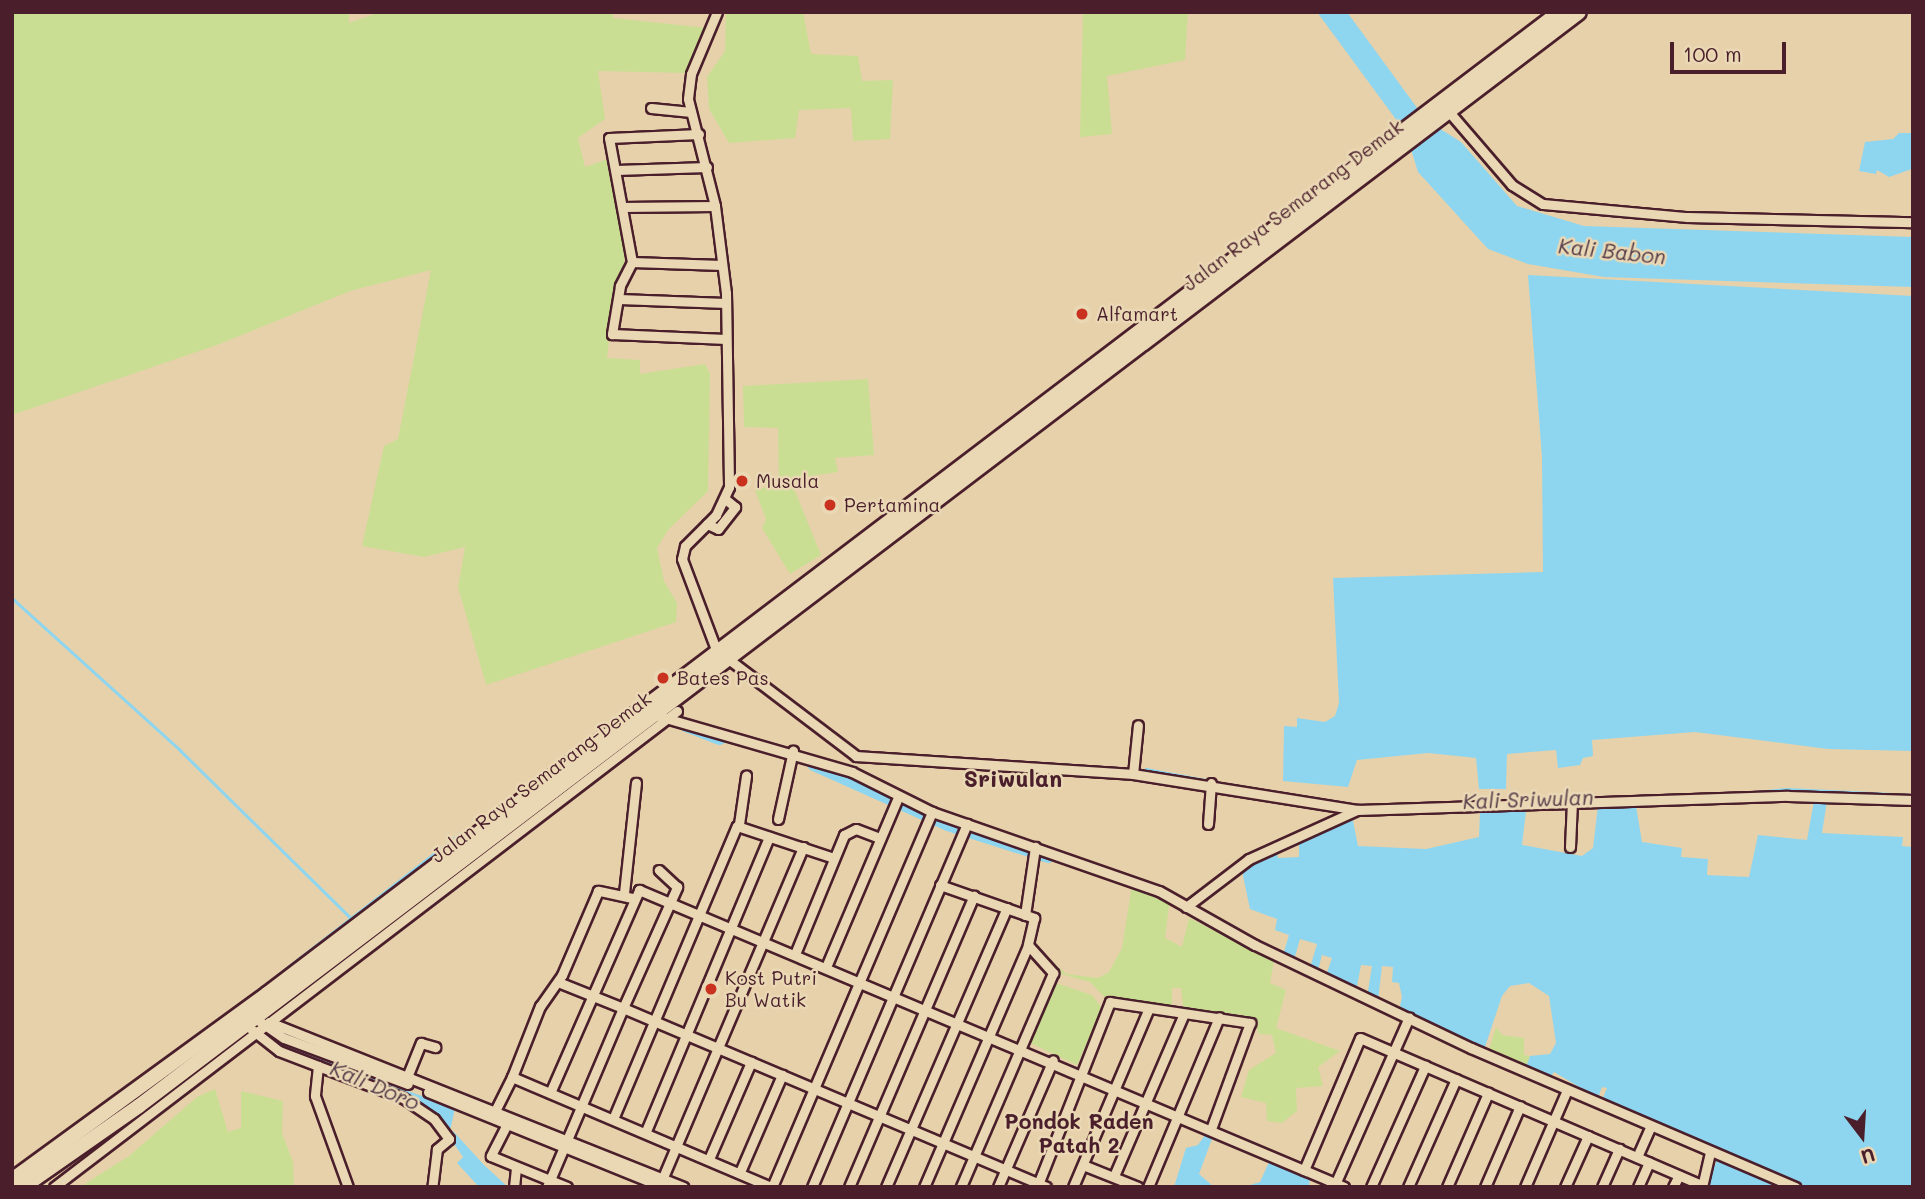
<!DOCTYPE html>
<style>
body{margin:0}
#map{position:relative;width:1925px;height:1199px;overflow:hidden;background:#e7d1ab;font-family:Mali,sans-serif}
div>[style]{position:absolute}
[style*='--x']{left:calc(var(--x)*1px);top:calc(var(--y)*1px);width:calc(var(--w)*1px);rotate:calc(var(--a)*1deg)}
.green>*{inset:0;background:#cade93}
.water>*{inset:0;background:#8ed6ef}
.stream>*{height:2.5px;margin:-1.25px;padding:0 1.25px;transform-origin:1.25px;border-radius:1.25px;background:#8ed6ef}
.river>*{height:14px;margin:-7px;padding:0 7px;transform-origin:7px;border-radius:7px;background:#8ed6ef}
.roads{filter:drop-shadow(2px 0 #4a1f2b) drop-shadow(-2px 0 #4a1f2b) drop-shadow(0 2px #4a1f2b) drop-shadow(0 -2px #4a1f2b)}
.minor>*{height:9px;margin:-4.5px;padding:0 4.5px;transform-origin:4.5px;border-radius:4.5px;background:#ead8b5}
.trunk>*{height:14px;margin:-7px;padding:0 7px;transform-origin:7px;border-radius:7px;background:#ead8b5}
.dots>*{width:19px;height:19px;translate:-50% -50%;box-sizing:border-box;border:4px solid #ead8b5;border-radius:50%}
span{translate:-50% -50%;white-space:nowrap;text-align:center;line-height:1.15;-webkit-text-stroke:5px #ead8b5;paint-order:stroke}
.street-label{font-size:19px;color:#4a1f2b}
.poi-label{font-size:19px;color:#4a1f2b}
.left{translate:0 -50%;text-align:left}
.water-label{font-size:21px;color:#543a48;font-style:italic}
.neighbourhood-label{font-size:21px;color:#4a1f2b;font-weight:700}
.quarter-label{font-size:23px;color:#4a1f2b;font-weight:700}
.frame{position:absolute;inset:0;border:14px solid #4a1f2b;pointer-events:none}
.north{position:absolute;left:1827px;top:1101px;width:70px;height:70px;-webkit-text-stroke:5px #ead8b5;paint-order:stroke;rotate:163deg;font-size:19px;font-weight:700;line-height:28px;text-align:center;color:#4a1f2b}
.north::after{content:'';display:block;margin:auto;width:24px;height:32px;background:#4a1f2b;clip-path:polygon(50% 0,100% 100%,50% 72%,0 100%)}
.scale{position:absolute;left:1670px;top:42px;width:116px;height:32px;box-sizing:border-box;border:4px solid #4a1f2b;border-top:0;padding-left:9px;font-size:21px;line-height:24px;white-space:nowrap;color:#4a1f2b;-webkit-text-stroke:5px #ead8b5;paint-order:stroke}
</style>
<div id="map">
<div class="green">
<i style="clip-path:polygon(349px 12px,349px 23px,380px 12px,613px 12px,613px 18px,708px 28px,686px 73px,598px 71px,605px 119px,578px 138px,585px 167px,611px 158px,617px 187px,625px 266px,616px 280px,607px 358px,640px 360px,640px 374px,705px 364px,710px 374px,708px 491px,668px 530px,657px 548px,664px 581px,677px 603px,676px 622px,486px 685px,458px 587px,465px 547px,424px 557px,362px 546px,384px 446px,398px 439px,431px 270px,350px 291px,217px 345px,12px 415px,12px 14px)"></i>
<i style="clip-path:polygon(726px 12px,803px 12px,811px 54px,858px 56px,862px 81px,893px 80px,890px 139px,853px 141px,851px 108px,799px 110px,795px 138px,729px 143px,709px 109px,707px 77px,725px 51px)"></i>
<i style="clip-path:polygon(1083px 12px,1188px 12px,1185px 60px,1107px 76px,1112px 134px,1080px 137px)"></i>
<i style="clip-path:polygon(868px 379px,874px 455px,835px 458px,838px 472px,790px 479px,821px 555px,790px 574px,762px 528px,766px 519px,755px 490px,779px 484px,778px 428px,744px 427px,743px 386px)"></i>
<i style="clip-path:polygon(1132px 885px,1164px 899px,1169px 906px,1165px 938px,1182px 947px,1189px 918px,1274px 961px,1270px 983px,1286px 990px,1276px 1028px,1340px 1051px,1318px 1067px,1323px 1086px,1296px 1088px,1297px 1111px,1282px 1123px,1267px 1121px,1266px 1103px,1241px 1097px,1249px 1070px,1276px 1053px,1272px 1035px,1259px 1034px,1254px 1021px,1184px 1014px,1181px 988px,1172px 988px,1172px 1008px,1151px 1009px,1106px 999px,1090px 982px,1054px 972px,1052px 961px,1066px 974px,1098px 978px,1109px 972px,1122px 948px)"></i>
<i style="clip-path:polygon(1056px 983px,1092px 995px,1102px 1008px,1077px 1065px,1030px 1043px)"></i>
<i style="clip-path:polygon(1496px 1027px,1502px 1035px,1524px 1038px,1524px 1055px,1530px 1056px,1526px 1067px,1488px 1053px)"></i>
<i style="clip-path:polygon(215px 1089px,228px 1132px,241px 1128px,241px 1091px,283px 1101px,282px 1133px,293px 1162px,294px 1187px,80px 1187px,129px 1156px,197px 1097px)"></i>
</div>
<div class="water">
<i style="clip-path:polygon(1317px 12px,1347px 12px,1426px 120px,1461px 142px,1517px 206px,1584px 226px,1913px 237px,1913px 287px,1604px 277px,1528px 264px,1488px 249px,1418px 172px,1406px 133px)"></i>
<i style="clip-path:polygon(1899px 133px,1913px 133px,1912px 169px,1889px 177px,1877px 170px,1876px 174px,1859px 171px,1865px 142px,1893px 139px)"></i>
<i style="clip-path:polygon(1528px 275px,1913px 296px,1913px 751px,1828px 749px,1695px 732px,1592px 740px,1593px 756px,1583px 758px,1580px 765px,1558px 768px,1556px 750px,1507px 754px,1506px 789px,1479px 789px,1476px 758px,1428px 753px,1357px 760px,1348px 787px,1283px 781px,1284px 726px,1297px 727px,1297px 718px,1325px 722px,1335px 716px,1339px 703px,1333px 578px,1543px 572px,1542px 457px)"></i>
<i style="clip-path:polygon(1814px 801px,1827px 801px,1822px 833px,1903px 837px,1902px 846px,1913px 847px,1913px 1187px,1808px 1187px,1602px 1100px,1607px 1088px,1602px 1087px,1598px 1098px,1554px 1072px,1550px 1078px,1526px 1067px,1530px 1056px,1550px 1054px,1556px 1043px,1549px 996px,1529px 983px,1510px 986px,1502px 996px,1484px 1050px,1410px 1016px,1400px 1006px,1402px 997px,1399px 983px,1392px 982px,1393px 967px,1382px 966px,1378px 1001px,1367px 997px,1372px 966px,1361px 965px,1356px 992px,1325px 978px,1332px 958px,1322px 955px,1317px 974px,1309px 971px,1317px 944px,1300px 939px,1294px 960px,1283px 955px,1289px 935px,1275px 930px,1277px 919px,1250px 909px,1243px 876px,1244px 867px,1276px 849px,1278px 858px,1299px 857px,1299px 839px,1352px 816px,1358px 846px,1426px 849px,1479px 837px,1480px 812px,1526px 811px,1522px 845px,1582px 856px,1593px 848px,1598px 806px,1636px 806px,1642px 842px,1682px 848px,1681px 857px,1708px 859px,1707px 875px,1749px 877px,1758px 835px,1807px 840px)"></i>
<i style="clip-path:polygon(267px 1033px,309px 1055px,455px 1108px,451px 1127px,447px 1133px,432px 1115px,286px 1053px,264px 1036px)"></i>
<i style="clip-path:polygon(453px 1131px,484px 1165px,508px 1187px,479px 1187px,457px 1163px,463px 1157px,448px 1135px)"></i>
<i style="clip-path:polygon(1207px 1132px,1213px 1136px,1199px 1174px,1214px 1187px,1174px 1187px,1186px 1148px,1198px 1145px)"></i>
<i style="clip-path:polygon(1717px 1159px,1782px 1187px,1705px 1187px,1709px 1164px,1715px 1166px)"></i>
<i style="clip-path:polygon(1270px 1160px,1310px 1177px,1309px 1187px,1243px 1187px,1260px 1182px)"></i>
</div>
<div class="stream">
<i style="--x:12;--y:598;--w:227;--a:42.1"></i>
<i style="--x:180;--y:750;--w:238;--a:44.5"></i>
<i style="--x:852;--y:749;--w:15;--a:16"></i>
<i style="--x:953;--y:758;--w:167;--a:3.4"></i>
<i style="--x:1146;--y:769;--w:105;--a:10.5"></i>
<i style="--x:1733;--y:794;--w:54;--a:-5.3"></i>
<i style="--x:1787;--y:789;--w:126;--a:2.7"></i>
<i style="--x:1625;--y:797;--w:81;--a:-2.1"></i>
<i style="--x:208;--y:1029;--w:318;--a:-37.8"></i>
<i style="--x:12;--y:1170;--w:10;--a:-29"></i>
</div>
<div class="river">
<i style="--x:686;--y:725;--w:36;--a:21"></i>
<i style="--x:814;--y:764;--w:147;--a:24.1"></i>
<i style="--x:948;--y:824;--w:105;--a:17.7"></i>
</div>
<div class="roads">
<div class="minor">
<i style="--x:717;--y:12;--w:67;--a:112.8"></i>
<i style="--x:691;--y:74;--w:25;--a:97"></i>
<i style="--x:688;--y:99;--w:110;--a:75.8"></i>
<i style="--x:715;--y:206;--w:88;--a:82.8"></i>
<i style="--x:726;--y:293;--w:194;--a:89.1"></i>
<i style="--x:729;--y:487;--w:31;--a:115"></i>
<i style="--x:716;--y:515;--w:44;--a:135"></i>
<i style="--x:685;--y:546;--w:13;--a:103"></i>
<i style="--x:682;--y:559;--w:99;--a:69.4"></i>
<i style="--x:651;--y:108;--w:40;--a:5.7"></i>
<i style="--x:1450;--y:113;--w:95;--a:49.3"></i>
<i style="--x:1512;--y:185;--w:36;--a:32"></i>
<i style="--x:1543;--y:204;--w:145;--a:5.2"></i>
<i style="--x:1687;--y:217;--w:226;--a:1.3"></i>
<i style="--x:699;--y:134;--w:90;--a:177.5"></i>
<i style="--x:609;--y:138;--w:126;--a:79.5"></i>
<i style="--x:632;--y:262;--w:27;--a:117"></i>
<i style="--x:620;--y:286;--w:49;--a:99.5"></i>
<i style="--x:612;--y:334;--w:114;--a:2.5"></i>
<i style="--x:616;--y:170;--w:91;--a:-1.9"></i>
<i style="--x:622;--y:207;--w:93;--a:-0.6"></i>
<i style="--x:632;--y:262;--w:90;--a:1.9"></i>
<i style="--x:619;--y:299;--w:107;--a:2.1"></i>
<i style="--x:707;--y:524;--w:12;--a:24"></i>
<i style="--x:718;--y:529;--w:28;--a:-52"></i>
<i style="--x:735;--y:507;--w:13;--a:-141"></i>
<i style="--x:727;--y:658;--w:162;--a:37.2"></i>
<i style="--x:856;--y:756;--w:278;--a:3.7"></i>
<i style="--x:1133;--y:774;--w:227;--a:9.1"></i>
<i style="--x:1357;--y:810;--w:431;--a:-1.9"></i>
<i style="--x:1788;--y:796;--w:125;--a:1.8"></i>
<i style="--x:655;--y:715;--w:205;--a:16.1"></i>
<i style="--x:852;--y:772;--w:89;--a:26.6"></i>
<i style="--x:932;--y:812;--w:240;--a:19.2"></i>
<i style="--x:1159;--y:891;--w:110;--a:29.4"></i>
<i style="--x:1255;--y:945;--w:239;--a:25.5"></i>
<i style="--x:1471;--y:1048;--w:353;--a:23.2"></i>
<i style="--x:1133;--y:774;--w:49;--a:-84.2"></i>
<i style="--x:778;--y:819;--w:70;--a:-77.6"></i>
<i style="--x:739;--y:824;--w:49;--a:-81.7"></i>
<i style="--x:1208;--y:824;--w:41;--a:-85.8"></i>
<i style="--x:1570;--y:847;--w:45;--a:-87.5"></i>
<i style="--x:940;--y:885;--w:100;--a:19.3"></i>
<i style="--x:1034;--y:918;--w:28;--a:103"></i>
<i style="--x:1028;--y:945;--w:38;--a:48"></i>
<i style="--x:1053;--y:973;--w:233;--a:113.3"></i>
<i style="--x:624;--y:893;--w:111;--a:-83.8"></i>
<i style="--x:632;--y:898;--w:35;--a:-168"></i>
<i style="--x:598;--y:891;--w:91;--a:113.2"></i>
<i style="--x:562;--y:975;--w:38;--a:125"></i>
<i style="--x:540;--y:1006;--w:76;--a:111.5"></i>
<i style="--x:512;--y:1077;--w:281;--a:23"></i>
<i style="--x:1186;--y:907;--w:79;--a:-37.3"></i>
<i style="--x:1249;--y:859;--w:119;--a:-24.4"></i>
<i style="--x:1025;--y:915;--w:69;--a:-81.6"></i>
<i style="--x:795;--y:954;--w:129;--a:-67.6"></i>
<i style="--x:844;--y:835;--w:13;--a:-27"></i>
<i style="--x:856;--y:829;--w:26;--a:21"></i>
<i style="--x:826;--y:967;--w:185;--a:-67"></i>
<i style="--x:558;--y:982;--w:70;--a:21.8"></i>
<i style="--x:623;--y:1008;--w:133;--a:-65.9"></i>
<i style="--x:677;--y:887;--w:25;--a:-137"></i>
<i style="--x:255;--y:1018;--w:35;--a:35"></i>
<i style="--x:284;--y:1038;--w:132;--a:20.4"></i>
<i style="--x:269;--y:1022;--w:446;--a:21.7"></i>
<i style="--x:246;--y:1025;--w:42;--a:38.2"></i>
<i style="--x:279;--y:1051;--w:42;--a:21"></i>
<i style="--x:318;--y:1066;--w:30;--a:96"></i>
<i style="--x:315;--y:1096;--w:97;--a:70.1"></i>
<i style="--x:318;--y:1066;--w:91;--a:20.6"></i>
<i style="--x:403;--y:1098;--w:37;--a:34"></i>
<i style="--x:434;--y:1119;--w:25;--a:53"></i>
<i style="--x:449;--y:1139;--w:16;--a:140"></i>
<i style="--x:437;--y:1149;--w:38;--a:97"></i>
<i style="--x:407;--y:1077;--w:37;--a:-68"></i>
<i style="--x:421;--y:1043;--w:15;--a:16"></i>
<i style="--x:428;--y:1092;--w:253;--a:22"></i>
<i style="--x:550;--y:1093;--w:222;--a:-66.3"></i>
<i style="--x:639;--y:890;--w:765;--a:22.84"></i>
<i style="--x:494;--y:1113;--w:40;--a:-63.4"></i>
<i style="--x:613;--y:1119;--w:318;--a:-67.1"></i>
<i style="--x:737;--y:826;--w:102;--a:18.3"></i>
<i style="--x:507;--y:1124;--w:36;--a:117"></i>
<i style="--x:491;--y:1156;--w:82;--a:22.2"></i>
<i style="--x:646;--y:1131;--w:319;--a:-67.3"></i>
<i style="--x:1637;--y:1157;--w:34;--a:-66"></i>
<i style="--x:709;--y:1159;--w:106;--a:-66.6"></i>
<i style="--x:1083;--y:1165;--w:59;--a:21.8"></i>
<i style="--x:1304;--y:1170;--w:143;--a:-67"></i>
<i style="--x:1360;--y:1038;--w:372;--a:23.3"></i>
<i style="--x:740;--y:1172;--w:106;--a:-66.6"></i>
<i style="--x:1114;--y:1176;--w:174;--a:-66.7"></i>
<i style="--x:661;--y:1182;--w:364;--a:-67"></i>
<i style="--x:1336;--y:1182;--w:180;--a:-66.1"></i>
<i style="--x:54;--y:1187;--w:784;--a:-37.38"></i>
<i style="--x:514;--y:1187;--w:20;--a:-84"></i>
<i style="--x:547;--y:1187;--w:194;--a:-67"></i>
<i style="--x:623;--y:1008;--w:459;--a:22.9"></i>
<i style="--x:772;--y:1187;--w:408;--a:-66.9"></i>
<i style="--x:812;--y:1187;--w:395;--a:-66.9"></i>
<i style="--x:849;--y:1187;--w:317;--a:-66.8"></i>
<i style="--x:886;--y:1187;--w:304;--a:-66.6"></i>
<i style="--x:924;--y:1187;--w:263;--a:-66.7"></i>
<i style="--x:998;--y:1187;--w:138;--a:-66.6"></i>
<i style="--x:1037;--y:1187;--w:199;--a:-68.5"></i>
<i style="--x:1110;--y:1002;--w:142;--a:8.5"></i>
<i style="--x:1250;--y:1023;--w:113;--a:110.2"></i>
<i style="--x:1073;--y:1187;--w:192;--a:-67"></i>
<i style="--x:1148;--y:1187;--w:184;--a:-67.3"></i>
<i style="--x:1371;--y:1187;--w:133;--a:-65.9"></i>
<i style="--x:1408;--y:1187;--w:118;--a:-66"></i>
<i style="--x:1447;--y:1187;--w:103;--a:-66.4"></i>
<i style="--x:1485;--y:1187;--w:88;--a:-66.6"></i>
<i style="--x:1525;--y:1187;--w:106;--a:-66.6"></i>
<i style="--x:1565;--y:1187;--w:56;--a:-65.7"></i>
<i style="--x:1602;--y:1187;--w:42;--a:-65.9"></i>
<i style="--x:1638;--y:1187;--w:27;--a:-66"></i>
<i style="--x:1673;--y:1187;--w:13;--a:-63"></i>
<i style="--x:1702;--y:1187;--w:36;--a:-77"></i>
</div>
<div class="trunk">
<i style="--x:12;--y:1180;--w:316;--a:-36.1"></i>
<i style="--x:267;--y:994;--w:1624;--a:-37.22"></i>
<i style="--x:23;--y:1187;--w:141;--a:-34.9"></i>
<i style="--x:139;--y:1106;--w:1808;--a:-37.22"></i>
</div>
</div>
<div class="dots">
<i style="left:1082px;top:314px;background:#c8321e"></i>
<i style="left:742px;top:481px;background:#c8321e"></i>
<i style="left:830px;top:505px;background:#c8321e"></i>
<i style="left:663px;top:678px;background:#c8321e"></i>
<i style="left:711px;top:989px;background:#c8321e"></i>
</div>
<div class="street-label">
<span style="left:1293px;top:205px;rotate:-37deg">Jalan Raya Semarang-Demak</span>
<span style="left:541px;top:777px;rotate:-37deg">Jalan Raya Semarang-Demak</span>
</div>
<div class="poi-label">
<span class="left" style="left:1096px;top:314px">Alfamart</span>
<span class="left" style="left:756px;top:481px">Musala</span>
<span class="left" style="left:844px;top:505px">Pertamina</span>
<span class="left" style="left:677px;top:678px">Bates Pas</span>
<span class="left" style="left:725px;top:989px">Kost Putri<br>Bu Watik</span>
</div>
<div class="water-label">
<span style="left:1612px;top:251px;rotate:6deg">Kali Babon</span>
<span style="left:1528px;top:799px;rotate:-2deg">Kali Sriwulan</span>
<span style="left:375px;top:1085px;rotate:23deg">Kali Doro</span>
</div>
<div class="neighbourhood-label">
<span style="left:1079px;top:1133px">Pondok Raden<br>Patah 2</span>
</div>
<div class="quarter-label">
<span style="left:1013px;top:778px">Sriwulan</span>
</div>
<div class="frame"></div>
<div class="north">U</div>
<div class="scale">100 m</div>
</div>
